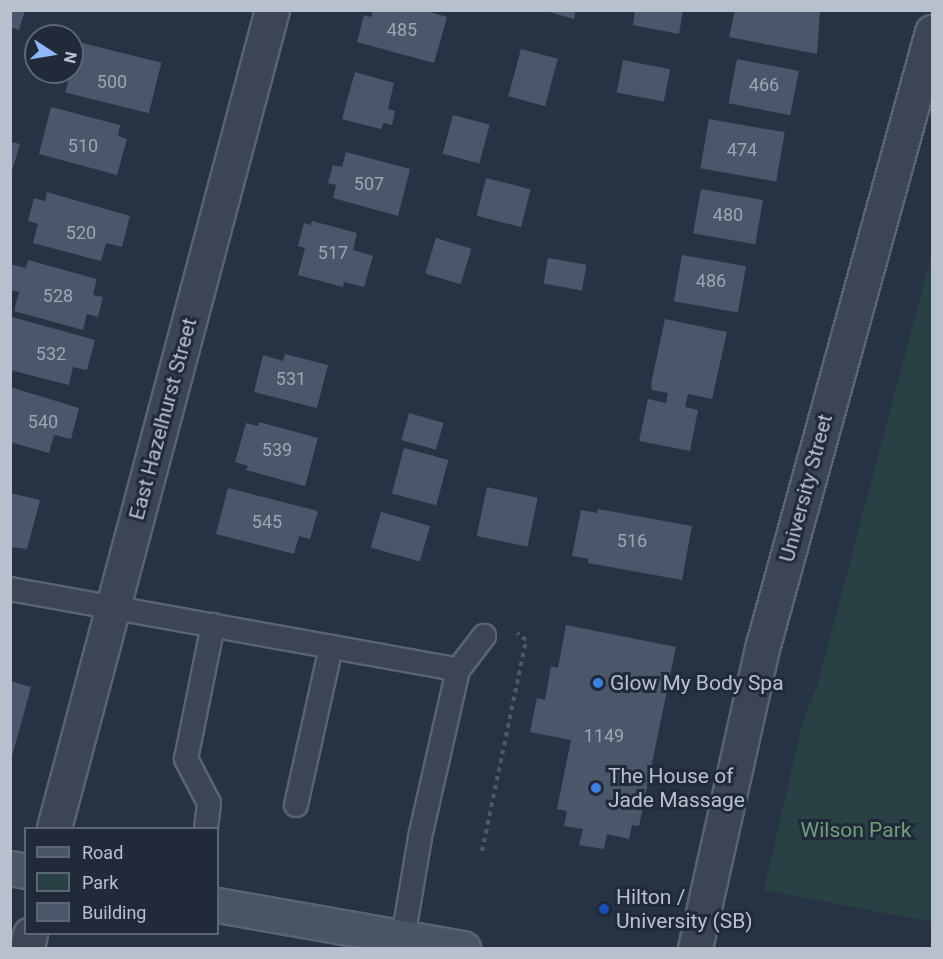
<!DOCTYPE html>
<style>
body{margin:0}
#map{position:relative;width:943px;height:959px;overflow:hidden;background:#263344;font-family:Roboto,sans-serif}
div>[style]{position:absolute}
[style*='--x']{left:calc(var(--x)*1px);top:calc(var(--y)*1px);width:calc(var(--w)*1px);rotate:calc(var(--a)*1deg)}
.green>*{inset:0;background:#294145}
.building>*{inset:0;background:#4a576a;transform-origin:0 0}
.path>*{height:4px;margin-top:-2px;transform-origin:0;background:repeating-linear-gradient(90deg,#475e61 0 4.5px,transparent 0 9px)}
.roads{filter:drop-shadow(2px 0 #596371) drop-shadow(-2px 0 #596371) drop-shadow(0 2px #596371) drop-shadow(0 -2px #596371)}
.lane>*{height:22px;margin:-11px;padding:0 11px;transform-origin:11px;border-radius:11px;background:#3b4553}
.street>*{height:33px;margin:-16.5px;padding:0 16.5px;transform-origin:16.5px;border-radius:16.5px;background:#3b4553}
.secondary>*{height:33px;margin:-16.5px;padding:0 16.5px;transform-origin:16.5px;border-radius:16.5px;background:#495467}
.dots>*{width:16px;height:16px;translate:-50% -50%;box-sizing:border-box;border:3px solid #202a39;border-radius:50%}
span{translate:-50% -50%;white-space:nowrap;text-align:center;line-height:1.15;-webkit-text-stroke:6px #202a39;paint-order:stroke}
.number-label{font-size:18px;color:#9ca6b4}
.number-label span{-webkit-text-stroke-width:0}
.street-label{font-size:21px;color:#b8c0cd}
.poi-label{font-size:21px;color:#b8c0cd}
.left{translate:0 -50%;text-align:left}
.park-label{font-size:21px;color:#6f9e7b}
.frame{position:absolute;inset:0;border:12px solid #b8c0cd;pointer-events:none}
.legend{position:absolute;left:24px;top:827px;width:195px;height:108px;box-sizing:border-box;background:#202a39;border:2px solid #5d6674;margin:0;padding:8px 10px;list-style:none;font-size:18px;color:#b8c0cd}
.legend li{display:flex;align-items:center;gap:12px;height:30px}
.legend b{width:30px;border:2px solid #5d6674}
.north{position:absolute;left:24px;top:24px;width:60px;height:60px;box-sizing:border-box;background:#202a39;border:2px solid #5d6674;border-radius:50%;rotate:102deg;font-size:16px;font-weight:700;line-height:24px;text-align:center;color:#b8c0cd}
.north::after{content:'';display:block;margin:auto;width:21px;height:27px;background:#90b8fb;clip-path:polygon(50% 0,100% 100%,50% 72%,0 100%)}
</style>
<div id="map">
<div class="green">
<i style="clip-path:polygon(932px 253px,932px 922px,764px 890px,803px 721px,818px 683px)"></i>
</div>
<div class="building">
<i style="clip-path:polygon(10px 10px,25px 10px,19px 30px,10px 27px)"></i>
<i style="clip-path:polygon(373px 10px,423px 10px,447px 17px,434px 63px,357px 42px,364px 15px,371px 17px)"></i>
<i style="clip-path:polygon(542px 10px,576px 10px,574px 19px)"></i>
<i style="clip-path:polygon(635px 10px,683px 10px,679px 34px,633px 25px)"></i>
<i style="clip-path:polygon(735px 10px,820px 10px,817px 54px,729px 37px)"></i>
<i style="left:78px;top:42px;width:86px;height:52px;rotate:14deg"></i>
<i style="left:521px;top:49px;width:38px;height:49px;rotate:15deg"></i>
<i style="left:737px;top:59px;width:63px;height:45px;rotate:11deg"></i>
<i style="left:623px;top:60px;width:48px;height:33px;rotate:11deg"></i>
<i style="clip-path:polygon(355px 72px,394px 83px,388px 109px,395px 111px,392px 125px,384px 123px,381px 129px,342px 119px)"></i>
<i style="clip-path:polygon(51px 107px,120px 125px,118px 136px,127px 139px,117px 175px,39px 154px)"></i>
<i style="left:453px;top:115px;width:38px;height:40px;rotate:15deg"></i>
<i style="left:709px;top:119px;width:77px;height:50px;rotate:10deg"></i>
<i style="clip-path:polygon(10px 142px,20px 144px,12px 171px,10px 171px)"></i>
<i style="clip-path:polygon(346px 152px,410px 169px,398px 216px,333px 198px,336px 185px,328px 183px,333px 165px,342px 167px)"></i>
<i style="left:486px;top:178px;width:46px;height:39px;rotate:14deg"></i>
<i style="left:701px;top:189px;width:63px;height:45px;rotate:10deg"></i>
<i style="clip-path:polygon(47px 192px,130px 216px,122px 247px,106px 243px,101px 261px,33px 243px,38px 224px,28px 221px,34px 198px,45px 201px)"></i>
<i style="clip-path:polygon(312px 221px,357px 233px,353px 250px,373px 256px,364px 287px,344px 282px,343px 287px,298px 275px,305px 248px,298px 246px,304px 223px,311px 225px)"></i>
<i style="left:436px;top:238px;width:37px;height:37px;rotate:17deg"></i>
<i style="left:682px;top:255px;width:65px;height:47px;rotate:10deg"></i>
<i style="left:548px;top:258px;width:39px;height:26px;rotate:10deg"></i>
<i style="clip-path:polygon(28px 260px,97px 279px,93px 295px,103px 297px,98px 317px,87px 314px,83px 330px,14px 311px,19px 292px,10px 290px,10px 264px,26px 268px)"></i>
<i style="clip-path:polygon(12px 317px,95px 340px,87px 370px,73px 367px,69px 385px,10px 370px)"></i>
<i style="clip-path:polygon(665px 319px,727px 332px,712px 399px,688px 394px,685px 407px,698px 410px,690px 451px,639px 441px,648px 399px,666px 403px,668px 393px,652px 390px,651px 384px)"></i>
<i style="clip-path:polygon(285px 354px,328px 365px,317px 408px,254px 392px,263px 355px,283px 361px)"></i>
<i style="clip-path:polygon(10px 387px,79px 408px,71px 439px,54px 435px,49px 453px,10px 442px)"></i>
<i style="left:409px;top:413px;width:36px;height:28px;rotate:16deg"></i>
<i style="clip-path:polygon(259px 422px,318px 438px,305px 486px,246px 470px,248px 466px,235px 462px,246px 423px,258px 426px)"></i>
<i style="left:404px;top:448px;width:46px;height:47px;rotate:15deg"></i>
<i style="left:487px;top:487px;width:52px;height:50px;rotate:12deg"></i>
<i style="clip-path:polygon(228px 488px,318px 511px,310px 539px,299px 536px,294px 554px,216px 534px)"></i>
<i style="clip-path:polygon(10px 493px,40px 500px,27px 549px,10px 547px)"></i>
<i style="clip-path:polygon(598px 509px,692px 526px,682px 580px,588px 563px,589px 559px,572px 556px,581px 510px,597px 513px)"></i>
<i style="left:381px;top:512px;width:51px;height:37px;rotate:16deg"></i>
<i style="clip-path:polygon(566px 625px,676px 647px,639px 826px,632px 825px,629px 839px,607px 834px,604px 849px,579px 845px,583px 829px,564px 826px,567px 811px,557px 809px,571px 740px,530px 732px,537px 698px,545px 700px,551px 666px,558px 668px)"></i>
<i style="clip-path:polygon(10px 681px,31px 687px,11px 760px,10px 760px)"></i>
</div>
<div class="path">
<i style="--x:482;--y:851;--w:216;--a:-78.2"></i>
<i style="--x:526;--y:640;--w:11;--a:-142"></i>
</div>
<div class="roads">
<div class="lane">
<i style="--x:10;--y:589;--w:455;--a:10.2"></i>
<i style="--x:296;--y:805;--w:162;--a:-77.5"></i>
<i style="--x:206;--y:828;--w:25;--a:-83"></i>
<i style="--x:209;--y:803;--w:50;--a:-117.6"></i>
<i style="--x:186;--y:759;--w:137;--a:-78.6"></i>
<i style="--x:403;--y:938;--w:102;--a:-80.4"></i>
<i style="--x:420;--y:837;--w:171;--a:-77.2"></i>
<i style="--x:458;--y:670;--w:43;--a:-52.6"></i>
</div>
<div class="street">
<i style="--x:54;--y:828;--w:847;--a:-75.08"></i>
<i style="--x:27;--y:948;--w:14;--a:-78"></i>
<i style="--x:695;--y:948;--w:311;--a:-77.4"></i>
<i style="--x:763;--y:645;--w:636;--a:-74.59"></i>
</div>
<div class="secondary">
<i style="--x:10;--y:868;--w:16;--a:11"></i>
<i style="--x:218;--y:905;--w:249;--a:10"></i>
</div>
</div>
<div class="dots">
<i style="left:598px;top:683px;background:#3f7fe0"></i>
<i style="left:596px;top:788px;background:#3f7fe0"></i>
<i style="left:604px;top:909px;background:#1a4fb4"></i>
</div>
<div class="number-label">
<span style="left:402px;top:30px">485</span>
<span style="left:112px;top:82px">500</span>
<span style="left:764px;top:85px">466</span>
<span style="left:83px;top:146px">510</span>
<span style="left:742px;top:150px">474</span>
<span style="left:369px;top:184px">507</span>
<span style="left:728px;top:215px">480</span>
<span style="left:81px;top:233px">520</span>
<span style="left:333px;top:253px">517</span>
<span style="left:711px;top:281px">486</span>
<span style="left:58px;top:296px">528</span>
<span style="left:51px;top:354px">532</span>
<span style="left:291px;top:379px">531</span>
<span style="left:43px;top:422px">540</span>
<span style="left:277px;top:450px">539</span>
<span style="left:267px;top:522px">545</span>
<span style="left:632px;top:541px">516</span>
<span style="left:604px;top:736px">1149</span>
</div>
<div class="street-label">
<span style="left:163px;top:419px;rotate:-75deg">East Hazelhurst Street</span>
<span style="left:806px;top:488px;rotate:-75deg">University Street</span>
</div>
<div class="poi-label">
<span class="left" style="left:610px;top:683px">Glow My Body Spa</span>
<span class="left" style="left:608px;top:788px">The House of<br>Jade Massage</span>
<span class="left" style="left:616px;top:909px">Hilton /<br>University (SB)</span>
</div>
<div class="park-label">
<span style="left:856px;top:830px">Wilson Park</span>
</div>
<div class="frame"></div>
<ul class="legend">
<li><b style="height:8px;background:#495467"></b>Road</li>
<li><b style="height:16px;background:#294145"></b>Park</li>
<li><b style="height:16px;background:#4a576a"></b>Building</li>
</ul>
<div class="north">N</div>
</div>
